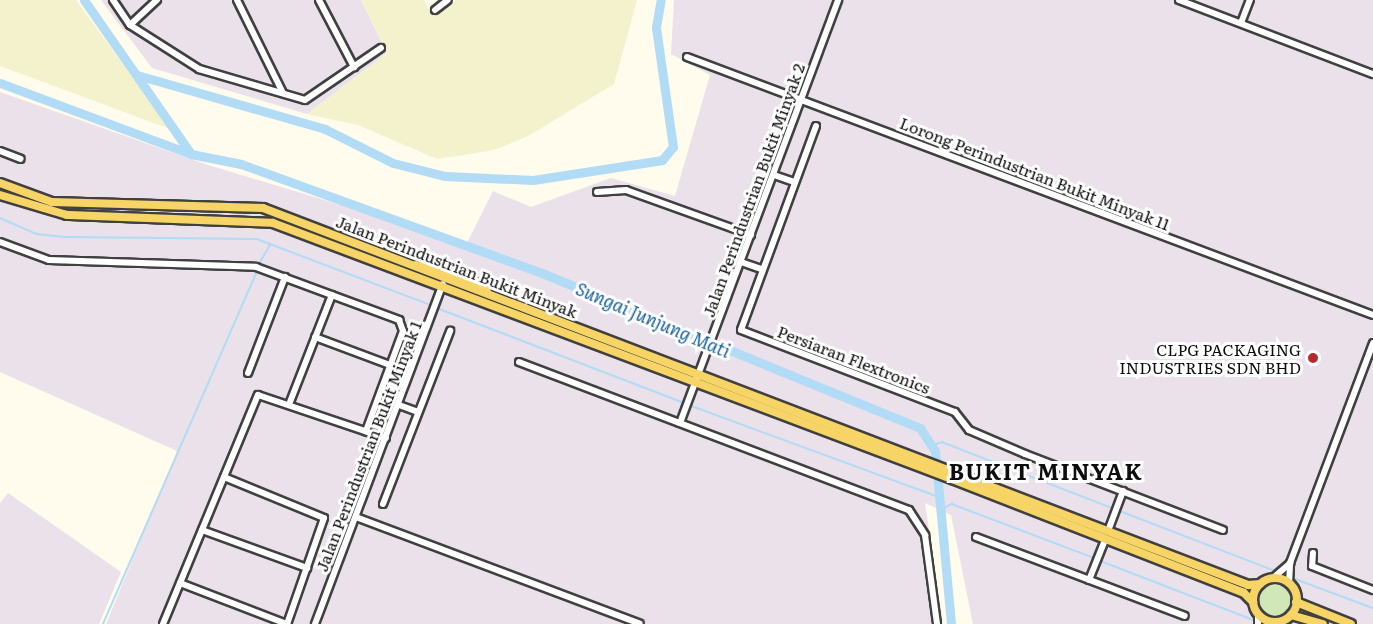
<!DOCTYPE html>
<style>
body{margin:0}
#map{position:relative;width:1373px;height:624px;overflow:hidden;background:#fffbed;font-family:Literata,serif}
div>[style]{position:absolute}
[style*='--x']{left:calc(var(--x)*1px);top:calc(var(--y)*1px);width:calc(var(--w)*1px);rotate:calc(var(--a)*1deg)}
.industrial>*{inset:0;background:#eae1eb}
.farmland>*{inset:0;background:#f4f1cd}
.green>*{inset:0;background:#d0e8b7}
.round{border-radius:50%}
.stream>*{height:1.5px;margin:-0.75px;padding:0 0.75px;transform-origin:0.75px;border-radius:0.75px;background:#b2dbf5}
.river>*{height:9px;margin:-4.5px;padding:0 4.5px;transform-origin:4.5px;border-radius:4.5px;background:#b2dbf5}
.roads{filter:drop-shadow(2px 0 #404040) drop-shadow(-2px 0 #404040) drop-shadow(0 2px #404040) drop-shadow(0 -2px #404040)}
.minor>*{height:6px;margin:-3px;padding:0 3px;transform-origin:3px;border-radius:3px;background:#fff}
.major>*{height:8px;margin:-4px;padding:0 4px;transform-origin:4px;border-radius:4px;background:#f6d465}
.major>.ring{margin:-4px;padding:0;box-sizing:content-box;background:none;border:8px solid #f6d465;border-radius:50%}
.dots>*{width:16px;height:16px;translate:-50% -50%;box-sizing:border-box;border:3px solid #fff;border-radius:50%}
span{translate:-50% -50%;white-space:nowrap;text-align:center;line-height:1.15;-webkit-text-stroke:6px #fff;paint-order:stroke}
.street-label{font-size:16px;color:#0d0d0d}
.poi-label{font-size:16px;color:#0d0d0d}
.right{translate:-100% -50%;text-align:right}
.water-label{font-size:18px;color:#18619c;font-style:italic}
.district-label{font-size:22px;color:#0d0d0d;font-weight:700;letter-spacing:1.5px}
</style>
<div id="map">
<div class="industrial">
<i style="clip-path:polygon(101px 0,361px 0,387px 53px,307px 114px,152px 68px)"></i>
<i style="clip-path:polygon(674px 0,1373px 0,1373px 624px,973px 624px,951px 515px,925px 503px,943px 624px,106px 624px,177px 451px,0 372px,0 92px,205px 164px,467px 243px,493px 191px,531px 207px,611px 178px,675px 196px,710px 75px,671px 54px)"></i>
<i style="clip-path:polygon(8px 493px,121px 572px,99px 624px,0 624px,0 503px)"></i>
</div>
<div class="farmland">
<i style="clip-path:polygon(0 0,76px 0,170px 129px,0 66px)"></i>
<i style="clip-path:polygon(361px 0,424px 0,433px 17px,457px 0,637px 0,614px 84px,528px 136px,494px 150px,437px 159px,358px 125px,307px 114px,387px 53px)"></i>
</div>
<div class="green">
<i class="round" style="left:1259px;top:585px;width:32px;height:32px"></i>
</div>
<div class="stream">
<i style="--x:0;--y:218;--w:40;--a:23.4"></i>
<i style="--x:37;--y:234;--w:30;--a:6"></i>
<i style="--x:67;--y:237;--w:190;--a:0.6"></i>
<i style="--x:257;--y:239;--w:188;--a:20.8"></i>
<i style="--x:259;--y:264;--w:22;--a:-60"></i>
<i style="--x:437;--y:308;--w:266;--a:21"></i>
<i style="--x:689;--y:405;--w:266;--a:20.2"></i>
<i style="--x:934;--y:445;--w:9;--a:-21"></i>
<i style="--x:942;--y:442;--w:186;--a:21.2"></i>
<i style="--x:938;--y:511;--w:16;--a:-27"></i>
<i style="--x:952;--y:504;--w:152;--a:20.8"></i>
<i style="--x:1120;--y:511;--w:169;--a:21.1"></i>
<i style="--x:1098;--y:560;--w:169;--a:21.1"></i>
<i style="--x:1290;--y:577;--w:89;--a:20.5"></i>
<i style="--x:103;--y:624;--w:387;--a:-66.4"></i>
</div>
<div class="river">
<i style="--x:84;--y:0;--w:188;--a:55.2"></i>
<i style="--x:137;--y:75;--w:196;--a:16"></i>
<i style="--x:325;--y:129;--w:76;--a:26.6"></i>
<i style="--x:393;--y:163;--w:54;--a:14"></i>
<i style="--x:445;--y:176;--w:88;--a:2.6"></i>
<i style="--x:533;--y:180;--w:131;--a:-8.8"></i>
<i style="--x:662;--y:160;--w:17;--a:-50"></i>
<i style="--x:673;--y:147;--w:121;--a:-98.1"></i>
<i style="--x:656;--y:27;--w:27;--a:-80"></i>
<i style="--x:0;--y:83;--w:204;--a:20.4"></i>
<i style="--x:191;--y:154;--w:51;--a:11.3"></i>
<i style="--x:241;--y:164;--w:320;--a:19.9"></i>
<i style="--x:542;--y:273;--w:409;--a:22.3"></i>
<i style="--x:920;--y:428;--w:27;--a:57"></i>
<i style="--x:935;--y:451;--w:174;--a:84.7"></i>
</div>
<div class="roads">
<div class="minor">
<i style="--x:113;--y:0;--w:30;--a:56"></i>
<i style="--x:130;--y:25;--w:82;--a:32.5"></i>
<i style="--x:199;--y:69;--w:110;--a:16.3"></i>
<i style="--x:305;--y:100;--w:92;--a:-34.4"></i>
<i style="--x:237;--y:0;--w:104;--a:63.7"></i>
<i style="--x:319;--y:0;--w:76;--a:62.4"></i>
<i style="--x:1179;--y:0;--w:208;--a:20.9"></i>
<i style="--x:435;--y:10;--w:16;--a:-38"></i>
<i style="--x:1241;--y:23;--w:25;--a:-69"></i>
<i style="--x:130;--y:25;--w:37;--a:-43"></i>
<i style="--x:687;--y:57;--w:733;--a:20.61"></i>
<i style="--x:816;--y:126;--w:217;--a:110.2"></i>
<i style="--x:741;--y:330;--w:229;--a:21"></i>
<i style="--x:955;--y:412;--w:23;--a:52"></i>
<i style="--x:969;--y:430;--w:61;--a:23.2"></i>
<i style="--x:1025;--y:454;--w:212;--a:21"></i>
<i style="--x:0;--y:151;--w:22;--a:21"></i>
<i style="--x:774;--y:175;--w:21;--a:19"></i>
<i style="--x:597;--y:192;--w:29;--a:-4"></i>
<i style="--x:626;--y:190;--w:133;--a:19.8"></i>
<i style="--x:0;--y:242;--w:52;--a:20.2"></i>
<i style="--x:49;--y:260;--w:207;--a:1.9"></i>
<i style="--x:256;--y:267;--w:153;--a:20.3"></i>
<i style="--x:399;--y:320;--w:12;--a:70"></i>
<i style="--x:403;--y:331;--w:107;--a:110.3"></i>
<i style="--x:741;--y:262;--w:21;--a:19"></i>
<i style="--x:315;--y:337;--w:80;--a:20.5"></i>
<i style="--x:519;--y:362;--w:417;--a:20.8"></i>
<i style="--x:909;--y:510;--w:30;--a:57"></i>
<i style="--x:925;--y:535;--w:90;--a:82.3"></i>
<i style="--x:248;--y:373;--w:103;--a:-68.9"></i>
<i style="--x:290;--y:402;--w:115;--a:-68.6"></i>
<i style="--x:399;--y:405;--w:20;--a:20"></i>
<i style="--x:680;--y:423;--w:452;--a:-69.5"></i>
<i style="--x:224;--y:477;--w:108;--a:22.3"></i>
<i style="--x:324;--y:518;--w:112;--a:109.2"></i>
<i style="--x:383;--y:504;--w:186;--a:-68.8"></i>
<i style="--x:356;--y:517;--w:303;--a:20.6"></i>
<i style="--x:202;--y:530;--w:112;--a:19.9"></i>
<i style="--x:1108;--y:531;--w:43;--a:-69.4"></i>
<i style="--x:976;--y:537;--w:223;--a:20.7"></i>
<i style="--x:1313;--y:553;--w:13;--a:94"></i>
<i style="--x:1312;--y:566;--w:66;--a:21.5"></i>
<i style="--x:1273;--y:578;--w:23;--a:-41"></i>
<i style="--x:1089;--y:580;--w:43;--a:-68.2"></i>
<i style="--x:180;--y:583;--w:115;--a:21"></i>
<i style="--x:1289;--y:584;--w:21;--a:-87"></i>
<i style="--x:1290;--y:563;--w:235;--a:-69.3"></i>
<i style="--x:1258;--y:615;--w:9;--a:90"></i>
<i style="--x:163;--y:624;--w:248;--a:-67.5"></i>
<i style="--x:258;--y:395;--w:135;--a:18.6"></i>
<i style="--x:315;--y:624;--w:363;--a:-69.4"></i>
<i style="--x:1271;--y:624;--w:2;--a:-63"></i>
</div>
<div class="major">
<i style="--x:0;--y:183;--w:55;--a:20.1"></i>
<i style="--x:52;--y:202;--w:211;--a:1.6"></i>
<i style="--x:263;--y:208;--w:1055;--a:20.94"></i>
<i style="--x:1248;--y:585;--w:12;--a:-5"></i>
<i style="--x:0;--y:195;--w:70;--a:16.6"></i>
<i style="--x:67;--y:215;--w:206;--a:2.2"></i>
<i style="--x:273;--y:223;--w:726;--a:20.66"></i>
<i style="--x:952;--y:479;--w:313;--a:21.3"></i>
<i style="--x:1244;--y:593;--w:13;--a:45"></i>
<i style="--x:416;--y:265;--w:57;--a:15.3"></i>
<i style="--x:471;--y:280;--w:19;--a:35"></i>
<i class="ring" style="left:1253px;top:578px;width:36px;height:36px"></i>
<i style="--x:1296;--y:602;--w:59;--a:21.8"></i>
<i style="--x:1291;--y:615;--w:33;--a:16"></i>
</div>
</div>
<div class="dots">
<i style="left:1313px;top:358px;background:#ba272d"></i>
</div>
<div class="street-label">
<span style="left:1035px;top:173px;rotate:21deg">Lorong Perindustrian Bukit Minyak 11</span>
<span style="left:753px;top:190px;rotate:-70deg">Jalan Perindustrian Bukit Minyak 2</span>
<span style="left:457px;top:266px;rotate:21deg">Jalan Perindustrian Bukit Minyak</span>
<span style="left:854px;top:359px;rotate:21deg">Persiaran Flextronics</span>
<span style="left:368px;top:446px;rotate:-69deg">Jalan Perindustrian Bukit Minyak 1</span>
</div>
<div class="poi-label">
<span class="right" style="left:1301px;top:358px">CLPG PACKAGING<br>INDUSTRIES SDN BHD</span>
</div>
<div class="water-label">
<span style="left:653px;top:320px;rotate:23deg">Sungai Junjung Mati</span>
</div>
<div class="district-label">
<span style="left:1046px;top:471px">BUKIT MINYAK</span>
</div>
</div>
